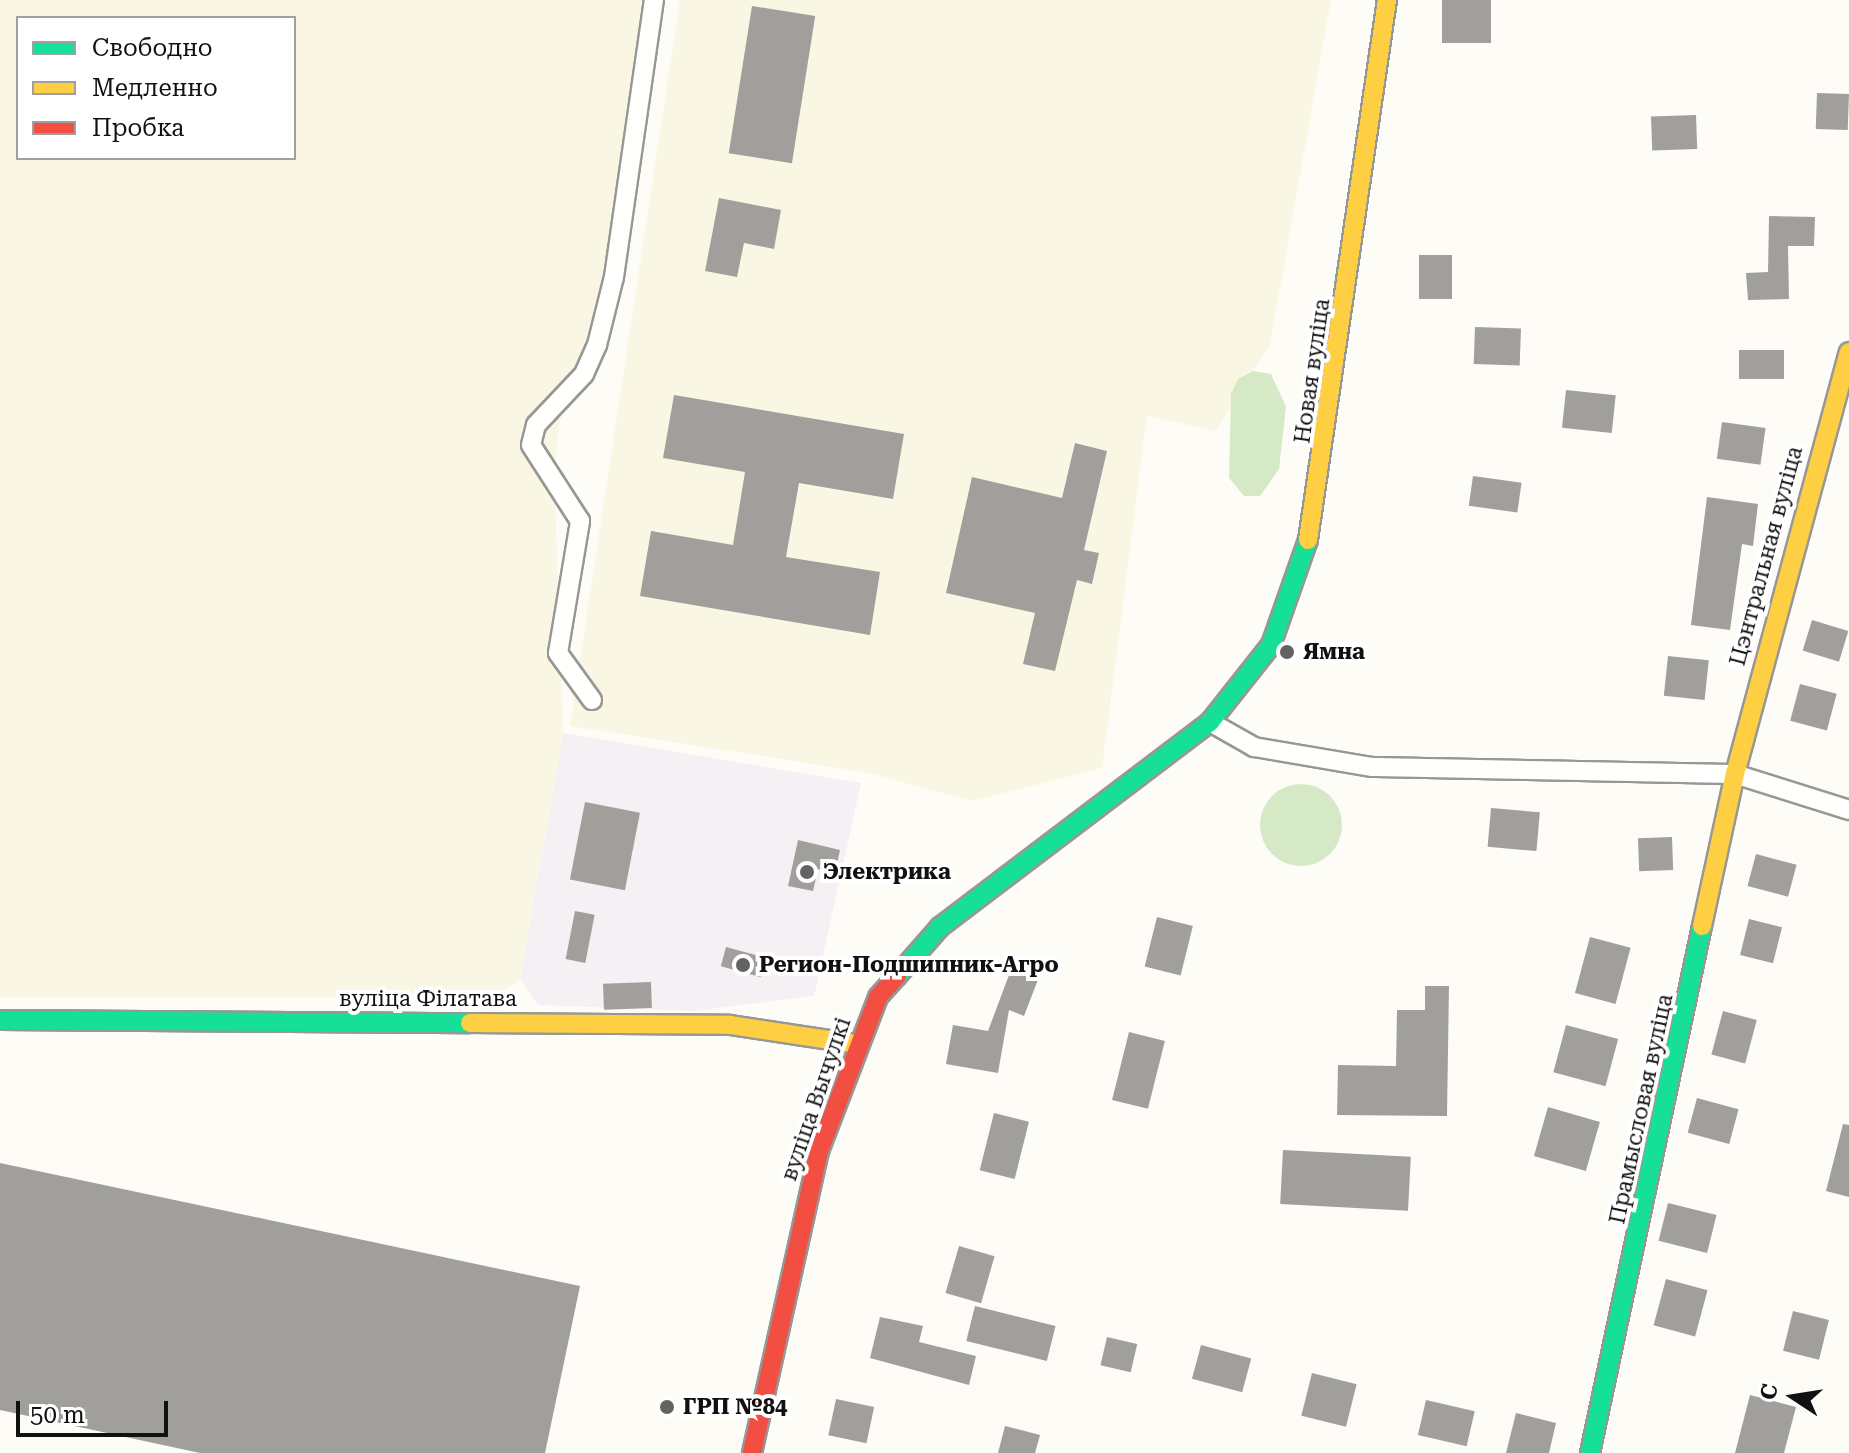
<!DOCTYPE html>
<meta charset="utf-8">
<style>
body{margin:0}
#map{position:relative;width:1849px;height:1453px;overflow:hidden;background:#fdfcf7;font-family:"Roboto Serif",serif}
div>[style]{position:absolute}
[style*='--x']{left:calc(var(--x)*1px);top:calc(var(--y)*1px);width:calc(var(--w)*1px);rotate:calc(var(--a)*1deg)}
.industrial>*{inset:0;background:#f5f0f3}
.farmland>*{inset:0;background:#f9f7e4}
.forest>*{inset:0;background:#d6e9c6}
.round{border-radius:50%}
.building>*{inset:0;background:#a19f9c;transform-origin:0 0}
.roads{filter:drop-shadow(2px 0 #979795) drop-shadow(-2px 0 #979795) drop-shadow(0 2px #979795) drop-shadow(0 -2px #979795)}
.street>*{height:18px;margin:-9px;padding:0 9px;transform-origin:9px;border-radius:9px;background:#fffffe}
.fast>*{height:18px;margin:-9px;padding:0 9px;transform-origin:9px;border-radius:9px;background:#16e098}
.slow>*{height:18px;margin:-9px;padding:0 9px;transform-origin:9px;border-radius:9px;background:#ffcf43}
.jam>*{height:18px;margin:-9px;padding:0 9px;transform-origin:9px;border-radius:9px;background:#f24e42}
.dots>*{width:22px;height:22px;translate:-50% -50%;box-sizing:border-box;border:4px solid #fff;border-radius:50%}
span{translate:-50% -50%;white-space:nowrap;text-align:center;line-height:1.15;-webkit-text-stroke:8px #fff;paint-order:stroke}
.street-label{font-size:22px;color:#111}
.poi-label{font-size:22px;color:#111;font-weight:700}
.left{translate:0 -50%;text-align:left}
.legend{position:absolute;left:16px;top:16px;width:280px;height:144px;box-sizing:border-box;background:#fff;border:2px solid #a0a0a0;margin:0;padding:10px 14px;list-style:none;font-size:24px;color:#111}
.legend li{display:flex;align-items:center;gap:16px;height:40px}
.legend b{width:40px;border:2px solid #a0a0a0}
.north{position:absolute;left:1753px;top:1357px;width:80px;height:80px;-webkit-text-stroke:6px #fff;paint-order:stroke;rotate:282deg;font-size:22px;font-weight:700;line-height:32px;text-align:center;color:#111}
.north::after{content:'';display:block;margin:auto;width:28px;height:36px;background:#111;clip-path:polygon(50% 0,100% 100%,50% 72%,0 100%)}
.scale{position:absolute;left:16px;top:1401px;width:152px;height:36px;box-sizing:border-box;border:4px solid #111;border-top:0;padding-left:10px;font-size:24px;line-height:28px;white-space:nowrap;color:#111;-webkit-text-stroke:6px #fff;paint-order:stroke}
</style>
<div id="map">
<div class="industrial">
<i style="clip-path:polygon(563px 733px,861px 783px,814px 996px,694px 1011px,538px 1005px,520px 979px)"></i>
</div>
<div class="farmland">
<i style="clip-path:polygon(evenodd,0 0,657px 0,616px 287px,563px 396px,554px 470px,563px 733px,520px 979px,494px 998px,0 997px,0 0,18px 18px,294px 18px,294px 158px,18px 158px,18px 18px)"></i>
<i style="clip-path:polygon(680px 0,1331px 0,1270px 345px,1216px 431px,1147px 416px,1102px 768px,973px 801px,864px 772px,570px 726px)"></i>
</div>
<div class="forest">
<i style="clip-path:polygon(1253px 371px,1271px 374px,1286px 407px,1279px 469px,1260px 496px,1244px 496px,1229px 478px,1231px 394px,1238px 379px)"></i>
<i class="round" style="left:1260px;top:784px;width:82px;height:82px"></i>
</div>
<div class="building">
<i style="left:1442px;top:0;width:49px;height:43px"></i>
<i style="left:752px;top:6px;width:64px;height:149px;rotate:9deg"></i>
<i style="left:1817px;top:93px;width:32px;height:36px;rotate:2deg"></i>
<i style="left:1696px;top:115px;width:34px;height:45px;rotate:88deg"></i>
<i style="clip-path:polygon(719px 198px,781px 210px,774px 249px,744px 243px,737px 277px,705px 271px)"></i>
<i style="clip-path:polygon(1769px 216px,1815px 217px,1814px 246px,1788px 246px,1789px 299px,1748px 300px,1746px 273px,1768px 272px)"></i>
<i style="left:1452px;top:255px;width:44px;height:33px;rotate:90deg"></i>
<i style="left:1475px;top:327px;width:46px;height:37px;rotate:2deg"></i>
<i style="left:1739px;top:350px;width:45px;height:29px"></i>
<i style="left:1566px;top:390px;width:50px;height:38px;rotate:6deg"></i>
<i style="clip-path:polygon(674px 395px,904px 434px,893px 499px,799px 483px,786px 557px,880px 572px,870px 635px,640px 596px,651px 531px,733px 545px,745px 472px,663px 458px)"></i>
<i style="left:1722px;top:422px;width:44px;height:37px;rotate:8deg"></i>
<i style="clip-path:polygon(1075px 443px,1107px 451px,1084px 550px,1099px 553px,1092px 584px,1077px 580px,1055px 671px,1023px 664px,1035px 613px,946px 593px,972px 477px,1062px 498px)"></i>
<i style="left:1473px;top:476px;width:49px;height:30px;rotate:8deg"></i>
<i style="clip-path:polygon(1707px 497px,1758px 504px,1753px 546px,1742px 544px,1730px 630px,1691px 625px)"></i>
<i style="left:1812px;top:620px;width:38px;height:32px;rotate:17deg"></i>
<i style="left:1668px;top:656px;width:41px;height:40px;rotate:6deg"></i>
<i style="left:1800px;top:684px;width:38px;height:38px;rotate:15deg"></i>
<i style="left:585px;top:802px;width:56px;height:79px;rotate:11deg"></i>
<i style="left:1491px;top:808px;width:49px;height:39px;rotate:5deg"></i>
<i style="left:1672px;top:837px;width:33px;height:34px;rotate:88deg"></i>
<i style="clip-path:polygon(798px 840px,840px 850px,835px 873px,818px 869px,813px 891px,788px 886px)"></i>
<i style="left:1756px;top:854px;width:42px;height:33px;rotate:15deg"></i>
<i style="left:575px;top:911px;width:20px;height:49px;rotate:11deg"></i>
<i style="left:1157px;top:917px;width:37px;height:51px;rotate:14deg"></i>
<i style="left:1749px;top:919px;width:34px;height:37px;rotate:14deg"></i>
<i style="left:1590px;top:937px;width:42px;height:58px;rotate:15deg"></i>
<i style="left:726px;top:947px;width:41px;height:20px;rotate:15deg"></i>
<i style="clip-path:polygon(1012px 967px,1039px 977px,1024px 1016px,1009px 1010px,998px 1073px,946px 1064px,953px 1025px,988px 1031px)"></i>
<i style="left:651px;top:982px;width:26px;height:48px;rotate:88deg"></i>
<i style="clip-path:polygon(1425px 986px,1449px 986px,1447px 1116px,1337px 1115px,1338px 1065px,1396px 1066px,1397px 1010px,1425px 1010px)"></i>
<i style="left:1723px;top:1011px;width:35px;height:45px;rotate:15deg"></i>
<i style="left:1566px;top:1025px;width:54px;height:49px;rotate:15deg"></i>
<i style="left:1129px;top:1032px;width:37px;height:70px;rotate:14deg"></i>
<i style="left:1697px;top:1098px;width:43px;height:36px;rotate:15deg"></i>
<i style="left:1548px;top:1107px;width:54px;height:51px;rotate:16deg"></i>
<i style="left:994px;top:1113px;width:36px;height:59px;rotate:14deg"></i>
<i style="clip-path:polygon(1843px 1124px,1849px 1125px,1849px 1197px,1826px 1191px)"></i>
<i style="left:1283px;top:1150px;width:128px;height:54px;rotate:3deg"></i>
<i style="clip-path:polygon(0 1163px,580px 1286px,545px 1453px,200px 1453px,0 1410px)"></i>
<i style="left:1668px;top:1203px;width:50px;height:39px;rotate:14deg"></i>
<i style="left:959px;top:1246px;width:37px;height:49px;rotate:16deg"></i>
<i style="left:1666px;top:1279px;width:43px;height:48px;rotate:15deg"></i>
<i style="left:975px;top:1306px;width:83px;height:36px;rotate:14deg"></i>
<i style="left:1793px;top:1311px;width:37px;height:41px;rotate:14deg"></i>
<i style="clip-path:polygon(880px 1317px,923px 1326px,919px 1342px,976px 1356px,969px 1385px,870px 1358px)"></i>
<i style="left:1107px;top:1337px;width:31px;height:29px;rotate:13deg"></i>
<i style="left:1201px;top:1345px;width:52px;height:35px;rotate:15deg"></i>
<i style="left:1312px;top:1373px;width:46px;height:44px;rotate:14deg"></i>
<i style="clip-path:polygon(1750px 1395px,1796px 1407px,1784px 1453px,1735px 1453px)"></i>
<i style="left:836px;top:1399px;width:39px;height:37px;rotate:12deg"></i>
<i style="left:1426px;top:1400px;width:50px;height:36px;rotate:13deg"></i>
<i style="clip-path:polygon(1516px 1413px,1556px 1423px,1549px 1453px,1506px 1453px)"></i>
<i style="clip-path:polygon(1005px 1426px,1040px 1435px,1035px 1453px,998px 1453px)"></i>
</div>
<div class="roads">
<div class="street">
<i style="--x:592;--y:700;--w:58;--a:-125.9"></i>
<i style="--x:558;--y:653;--w:134;--a:-80.5"></i>
<i style="--x:580;--y:521;--w:90;--a:-122.8"></i>
<i style="--x:531;--y:445;--w:21;--a:-76"></i>
<i style="--x:536;--y:425;--w:70;--a:-46.7"></i>
<i style="--x:584;--y:374;--w:32;--a:-66"></i>
<i style="--x:597;--y:345;--w:70;--a:-76"></i>
<i style="--x:614;--y:277;--w:280;--a:-81.8"></i>
<i style="--x:1210;--y:722;--w:51;--a:29.6"></i>
<i style="--x:1254;--y:747;--w:120;--a:9.6"></i>
<i style="--x:1372;--y:767;--w:363;--a:1.1"></i>
<i style="--x:1735;--y:774;--w:120;--a:17.5"></i>
</div>
<div class="fast">
<i style="--x:897;--y:976;--w:65;--a:-48.7"></i>
<i style="--x:940;--y:927;--w:339;--a:-37.2"></i>
<i style="--x:1210;--y:722;--w:98;--a:-51.6"></i>
<i style="--x:1271;--y:645;--w:111;--a:-70.6"></i>
<i style="--x:0;--y:1020;--w:470;--a:0.4"></i>
<i style="--x:1590;--y:1453;--w:539;--a:-78"></i>
</div>
<div class="slow">
<i style="--x:1308;--y:540;--w:546;--a:-81.68"></i>
<i style="--x:1702;--y:926;--w:156;--a:-77.8"></i>
<i style="--x:1735;--y:774;--w:437;--a:-74.9"></i>
<i style="--x:470;--y:1023;--w:260;--a:0.4"></i>
<i style="--x:730;--y:1025;--w:126;--a:8.6"></i>
</div>
<div class="jam">
<i style="--x:752;--y:1453;--w:309;--a:-77.5"></i>
<i style="--x:819;--y:1151;--w:165;--a:-69"></i>
<i style="--x:878;--y:997;--w:28;--a:-48"></i>
</div>
</div>
<div class="dots">
<i style="left:1287px;top:652px;background:#646362"></i>
<i style="left:807px;top:872px;background:#646362"></i>
<i style="left:743px;top:965px;background:#646362"></i>
<i style="left:667px;top:1407px;background:#646362"></i>
</div>
<div class="street-label">
<span style="left:1312px;top:371px;rotate:-82deg">Новая вуліца</span>
<span style="left:1766px;top:556px;rotate:-75deg">Цэнтральная вуліца</span>
<span style="left:428px;top:999px">вуліца Філатава</span>
<span style="left:816px;top:1099px;rotate:-71deg">вуліца Вычулкі</span>
<span style="left:1641px;top:1109px;rotate:-78deg">Прамысловая вуліца</span>
</div>
<div class="poi-label">
<span class="left" style="left:1303px;top:652px">Ямна</span>
<span class="left" style="left:823px;top:872px">Электрика</span>
<span class="left" style="left:759px;top:965px">Регион-Подшипник-Агро</span>
<span class="left" style="left:683px;top:1407px">ГРП №84</span>
</div>
<ul class="legend">
<li><b style="height:10px;background:#16e098"></b>Свободно</li>
<li><b style="height:10px;background:#ffcf43"></b>Медленно</li>
<li><b style="height:10px;background:#f24e42"></b>Пробка</li>
</ul>
<div class="north">С</div>
<div class="scale">50 m</div>
</div>
